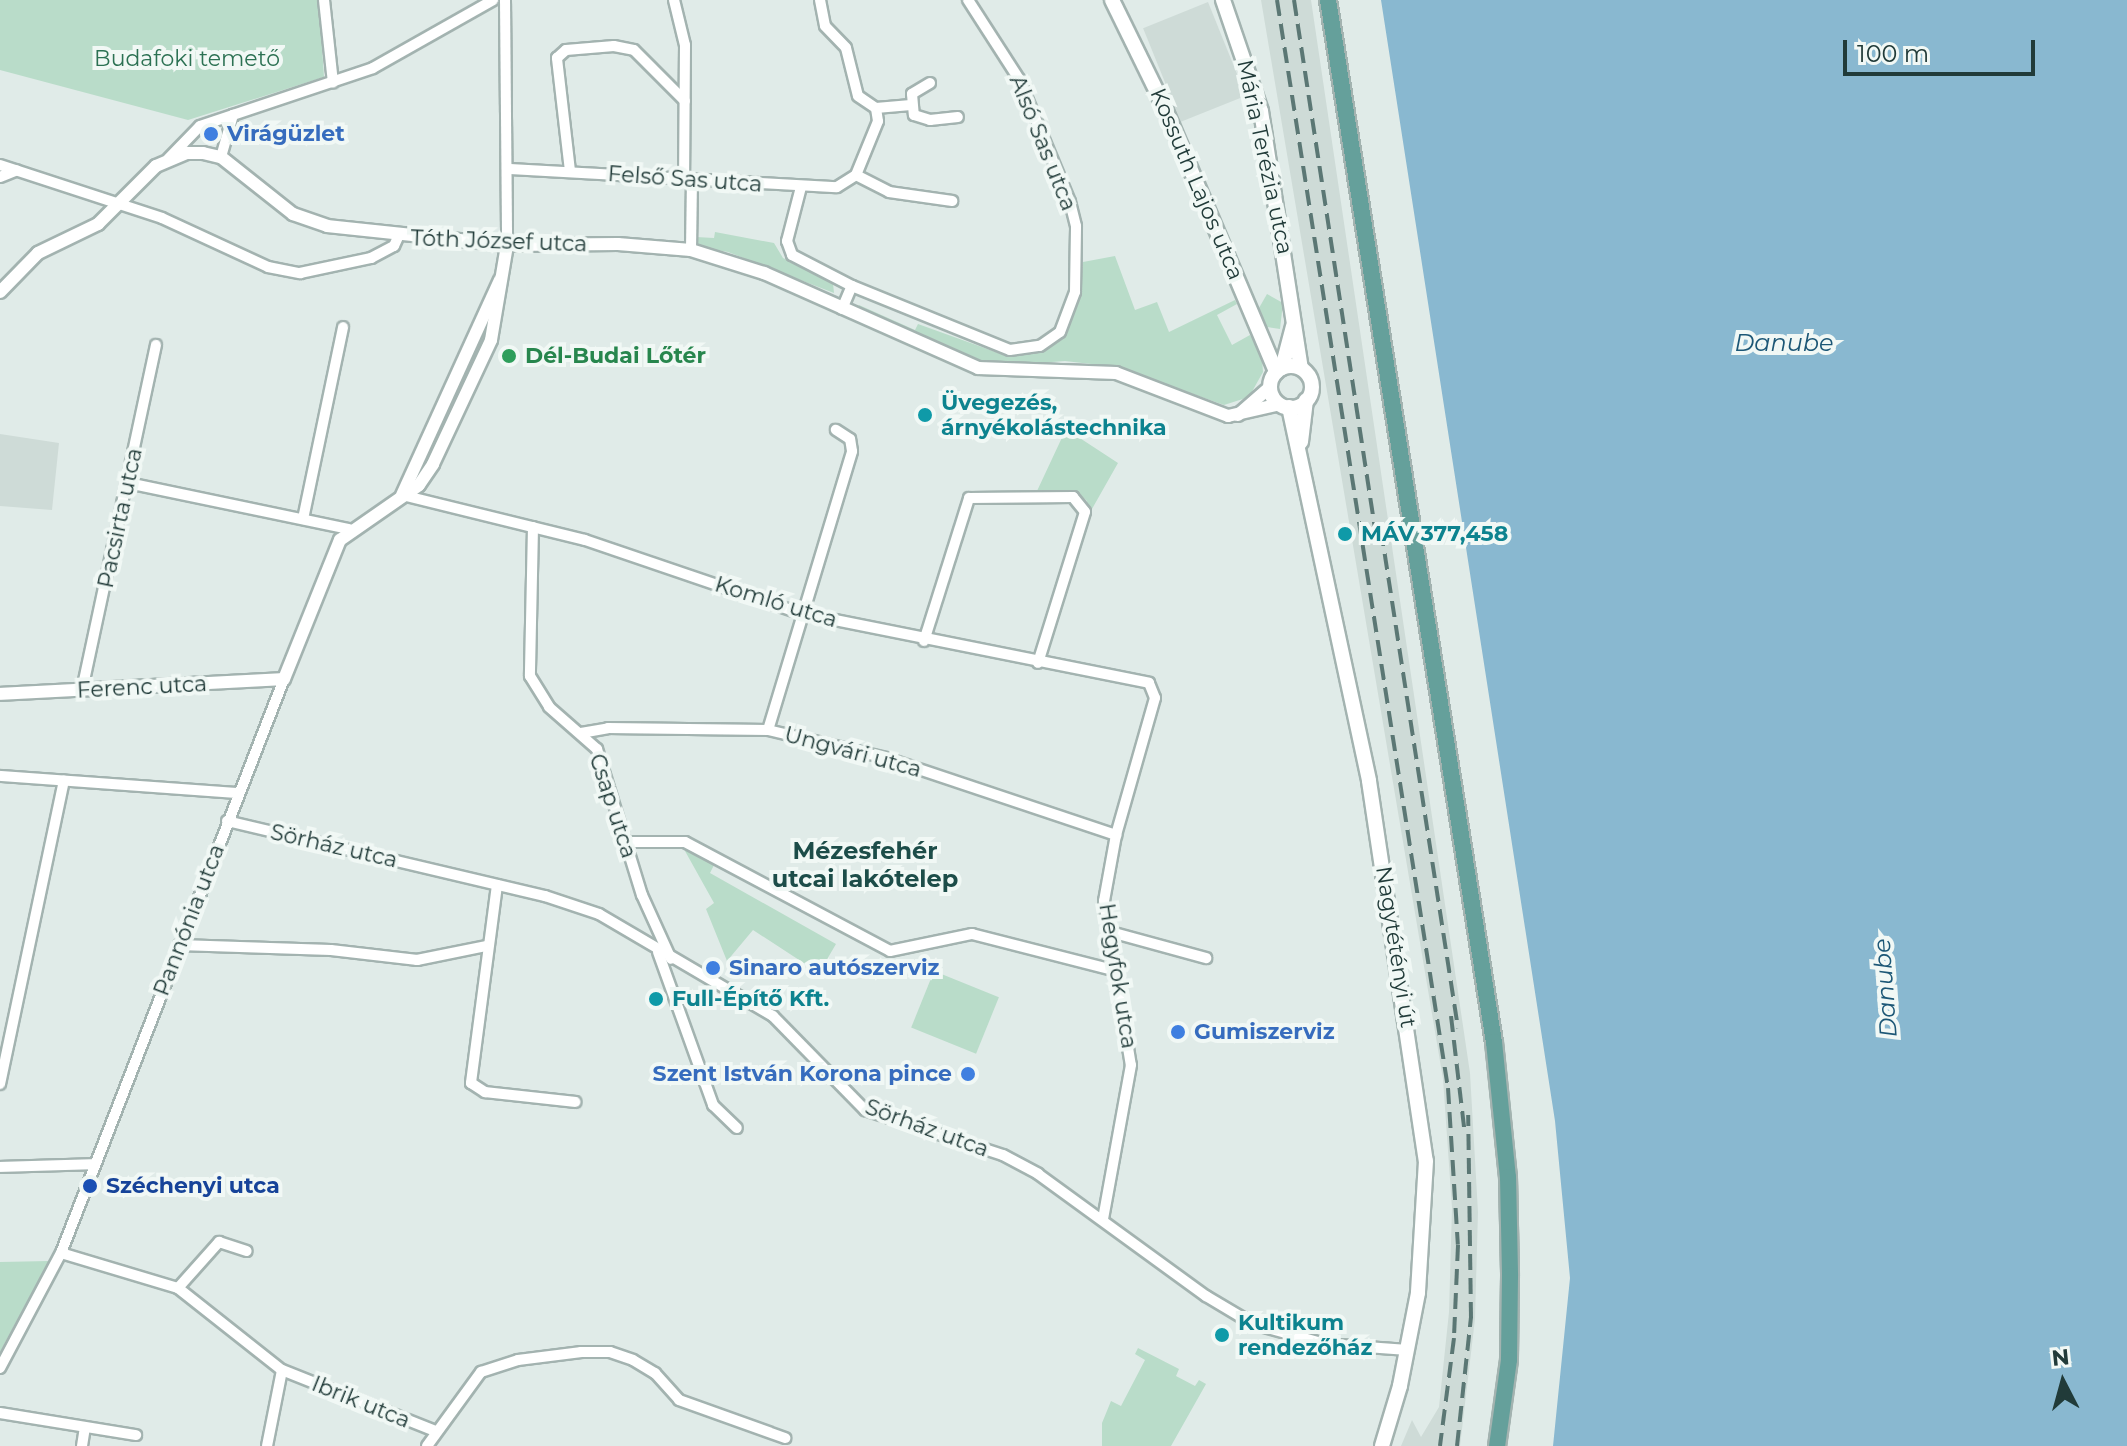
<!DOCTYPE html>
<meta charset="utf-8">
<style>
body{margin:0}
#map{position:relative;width:2127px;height:1446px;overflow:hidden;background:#e0ebe8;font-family:Montserrat,sans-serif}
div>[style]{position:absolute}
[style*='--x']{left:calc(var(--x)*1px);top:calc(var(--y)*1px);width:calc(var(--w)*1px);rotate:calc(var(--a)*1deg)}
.built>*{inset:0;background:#cedbd7;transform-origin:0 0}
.green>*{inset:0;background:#b9dcc9;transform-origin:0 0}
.water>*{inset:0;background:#89b8d0}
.roads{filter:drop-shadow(2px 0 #a3b3b0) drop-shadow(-2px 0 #a3b3b0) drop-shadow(0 2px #a3b3b0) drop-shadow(0 -2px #a3b3b0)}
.minor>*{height:10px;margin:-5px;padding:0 5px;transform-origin:5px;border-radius:5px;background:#fff}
.tertiary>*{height:12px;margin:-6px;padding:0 6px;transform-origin:6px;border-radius:6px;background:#fff}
.secondary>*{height:14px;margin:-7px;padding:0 7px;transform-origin:7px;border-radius:7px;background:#fff}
.secondary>.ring{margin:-7px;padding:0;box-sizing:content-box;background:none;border:14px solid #fff;border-radius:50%}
.primary>*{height:16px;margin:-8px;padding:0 8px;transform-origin:8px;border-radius:8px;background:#65a09b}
.rail>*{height:4px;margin-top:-2px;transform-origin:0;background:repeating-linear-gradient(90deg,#5b7774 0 16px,transparent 0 24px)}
.dots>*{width:22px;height:22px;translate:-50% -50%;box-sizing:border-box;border:4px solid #f1f8f5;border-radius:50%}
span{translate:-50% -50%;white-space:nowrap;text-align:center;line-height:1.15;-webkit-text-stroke:8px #f1f8f5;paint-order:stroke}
.park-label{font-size:22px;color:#2c7153}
.shop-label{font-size:22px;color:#366cbe;font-weight:700}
.left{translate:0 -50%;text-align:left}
.right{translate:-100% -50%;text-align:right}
.street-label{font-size:22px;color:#213b39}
.leisure-label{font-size:22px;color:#27864d;font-weight:700}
.culture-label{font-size:22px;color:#0d838f;font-weight:700}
.transit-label{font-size:22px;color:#164399;font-weight:700}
.water-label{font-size:24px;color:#1c5776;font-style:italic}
.neighbourhood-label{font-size:24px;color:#1d4d49;font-weight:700}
.north{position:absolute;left:2023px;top:1342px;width:80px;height:80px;-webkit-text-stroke:6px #f1f8f5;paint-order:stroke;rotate:354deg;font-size:22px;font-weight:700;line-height:32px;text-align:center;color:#213b39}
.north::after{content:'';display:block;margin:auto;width:28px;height:36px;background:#213b39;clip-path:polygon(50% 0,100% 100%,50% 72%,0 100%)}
.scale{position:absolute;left:1843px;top:40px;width:192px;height:36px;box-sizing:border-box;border:4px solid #213b39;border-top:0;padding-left:10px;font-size:24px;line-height:28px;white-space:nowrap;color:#213b39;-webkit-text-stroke:6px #f1f8f5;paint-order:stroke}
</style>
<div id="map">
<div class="built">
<i style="clip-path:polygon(1261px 0,1311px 0,1470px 1073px,1478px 1212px,1475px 1319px,1460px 1446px,1401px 1446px,1412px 1420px,1421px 1437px,1439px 1407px,1449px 1312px,1452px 1208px,1443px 1079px)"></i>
<i style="left:1208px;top:2px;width:101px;height:70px;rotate:68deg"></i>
<i style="clip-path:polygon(0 434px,59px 443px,52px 510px,0 506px)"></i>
</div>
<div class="green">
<i style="clip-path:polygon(0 0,319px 0,324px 77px,188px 120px,0 70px)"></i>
<i style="clip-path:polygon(715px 232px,774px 243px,783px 258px,833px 283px,834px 293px,728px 252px,695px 246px,696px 237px,714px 238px)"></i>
<i style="clip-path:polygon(1115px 256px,1135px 310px,1157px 302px,1169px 332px,1235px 300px,1237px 304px,1217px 315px,1232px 345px,1250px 335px,1262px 358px,1263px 372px,1249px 397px,1224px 405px,1117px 367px,1065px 361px,987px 367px,855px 310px,859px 305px,915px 330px,918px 324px,1004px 355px,1040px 352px,1063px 336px,1079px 302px,1083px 262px)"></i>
<i style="clip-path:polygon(1267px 294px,1283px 303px,1280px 329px,1267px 327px,1259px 308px)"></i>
<i style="clip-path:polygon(1066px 429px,1118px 463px,1088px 516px,1087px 501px,1080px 495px,1037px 491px)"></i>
<i style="clip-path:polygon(689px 849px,715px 863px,710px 873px,836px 944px,819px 973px,753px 930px,727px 961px,706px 909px,714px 903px,685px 851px)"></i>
<i style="left:934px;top:971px;width:70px;height:61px;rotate:22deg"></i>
<i style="clip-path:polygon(49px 1261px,0 1352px,0 1262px)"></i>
<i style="clip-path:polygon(1138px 1348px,1179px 1369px,1176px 1376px,1195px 1386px,1199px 1380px,1206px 1384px,1171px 1446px,1102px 1446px,1102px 1423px,1111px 1401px,1121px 1406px,1145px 1360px,1135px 1354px)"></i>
</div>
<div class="water">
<i style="clip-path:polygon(1381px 0,2127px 0,2127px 1446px,1553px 1446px,1570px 1278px,1555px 1121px)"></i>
</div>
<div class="roads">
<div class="minor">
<i style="--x:324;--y:0;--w:83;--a:83.8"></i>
<i style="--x:505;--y:0;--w:245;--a:89.5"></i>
<i style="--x:674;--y:0;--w:46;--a:76.3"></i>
<i style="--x:685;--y:45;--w:135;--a:90.4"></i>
<i style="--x:820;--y:0;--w:26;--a:79"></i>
<i style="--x:825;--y:26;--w:30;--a:46"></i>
<i style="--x:846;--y:48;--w:49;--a:76"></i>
<i style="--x:858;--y:96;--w:22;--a:34"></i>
<i style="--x:876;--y:108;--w:35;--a:-5"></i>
<i style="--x:930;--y:83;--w:21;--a:149"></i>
<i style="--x:912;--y:94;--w:21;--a:85"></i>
<i style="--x:914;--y:115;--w:17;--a:17"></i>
<i style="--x:930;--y:120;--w:28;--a:-6"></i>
<i style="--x:221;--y:157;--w:44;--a:-74.1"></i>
<i style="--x:168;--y:159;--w:46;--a:-45.9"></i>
<i style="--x:200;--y:126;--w:182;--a:-18.5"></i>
<i style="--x:373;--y:68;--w:138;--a:-29.5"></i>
<i style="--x:0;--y:165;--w:170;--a:18.1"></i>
<i style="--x:162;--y:218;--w:117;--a:24.8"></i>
<i style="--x:268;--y:267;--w:33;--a:11"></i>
<i style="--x:300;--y:273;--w:73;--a:-11.9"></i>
<i style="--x:371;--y:258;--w:26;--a:-28"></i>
<i style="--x:394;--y:246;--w:10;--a:-66"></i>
<i style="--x:510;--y:169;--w:327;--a:3.2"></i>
<i style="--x:837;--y:187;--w:22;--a:-32"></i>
<i style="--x:856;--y:175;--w:58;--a:-67.8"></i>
<i style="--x:878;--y:121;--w:13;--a:-99"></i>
<i style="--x:570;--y:171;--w:114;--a:-96.6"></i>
<i style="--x:557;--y:58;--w:12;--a:-42"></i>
<i style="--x:566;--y:50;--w:48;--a:-4.8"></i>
<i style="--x:614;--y:46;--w:20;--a:11"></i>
<i style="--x:634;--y:50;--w:72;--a:45"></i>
<i style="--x:856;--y:175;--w:37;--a:27"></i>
<i style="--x:889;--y:192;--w:64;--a:8.1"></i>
<i style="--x:0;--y:177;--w:18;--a:-22"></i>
<i style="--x:801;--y:187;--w:56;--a:104.5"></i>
<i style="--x:787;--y:241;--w:15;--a:70"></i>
<i style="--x:792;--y:255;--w:68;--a:27.3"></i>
<i style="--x:852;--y:286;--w:170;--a:22.1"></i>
<i style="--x:1010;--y:350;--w:30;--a:-8"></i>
<i style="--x:1040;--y:346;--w:24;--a:-35"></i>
<i style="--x:1060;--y:332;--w:43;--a:-69.4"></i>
<i style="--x:1075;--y:292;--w:66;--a:-89.1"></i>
<i style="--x:1076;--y:226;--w:25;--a:-104"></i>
<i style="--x:1070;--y:202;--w:133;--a:-112.5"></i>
<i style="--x:1019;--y:79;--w:94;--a:-122.8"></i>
<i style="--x:691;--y:250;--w:69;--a:-89.2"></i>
<i style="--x:842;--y:309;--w:25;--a:-67"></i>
<i style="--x:128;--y:483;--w:226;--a:11.8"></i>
<i style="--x:402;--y:495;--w:188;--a:13.8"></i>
<i style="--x:585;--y:540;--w:227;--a:18.8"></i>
<i style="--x:800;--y:613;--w:356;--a:11.3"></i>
<i style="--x:1149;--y:683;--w:16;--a:68"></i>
<i style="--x:1155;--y:698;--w:142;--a:105.9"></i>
<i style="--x:1116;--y:835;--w:67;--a:100.3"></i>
<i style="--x:1104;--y:901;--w:166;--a:80.7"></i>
<i style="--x:1131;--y:1065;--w:157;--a:100.3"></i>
<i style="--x:303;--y:519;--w:196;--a:-78.2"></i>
<i style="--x:533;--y:527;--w:149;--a:91.2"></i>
<i style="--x:530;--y:676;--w:36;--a:58"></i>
<i style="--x:549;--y:707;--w:64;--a:41.2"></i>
<i style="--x:597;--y:749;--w:153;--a:72.9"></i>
<i style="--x:642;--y:895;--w:70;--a:65.6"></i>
<i style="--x:924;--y:641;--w:150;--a:-72.5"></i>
<i style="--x:969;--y:498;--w:104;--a:-0.6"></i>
<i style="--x:1073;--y:497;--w:19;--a:51"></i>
<i style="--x:1085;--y:512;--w:158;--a:107.3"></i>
<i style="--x:82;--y:690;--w:353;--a:-77.9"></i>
<i style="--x:768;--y:730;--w:291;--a:-73.2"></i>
<i style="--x:852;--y:451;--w:12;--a:-99"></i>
<i style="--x:850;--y:439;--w:17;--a:-147"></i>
<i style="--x:581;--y:733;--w:27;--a:-10"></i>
<i style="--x:608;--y:728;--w:160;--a:0.7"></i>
<i style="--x:768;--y:730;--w:121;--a:13.3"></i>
<i style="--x:886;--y:758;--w:243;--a:18.5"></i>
<i style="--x:0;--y:776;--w:239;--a:4.1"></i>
<i style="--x:227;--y:821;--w:327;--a:13.3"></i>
<i style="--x:545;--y:896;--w:57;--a:18.4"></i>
<i style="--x:599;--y:914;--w:202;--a:30.4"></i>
<i style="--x:773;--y:1016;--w:132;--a:45.6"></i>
<i style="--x:865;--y:1110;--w:145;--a:18.1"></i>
<i style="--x:1003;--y:1155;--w:40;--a:28"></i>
<i style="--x:1038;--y:1174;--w:208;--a:36"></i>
<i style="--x:1206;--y:1296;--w:55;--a:30.8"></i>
<i style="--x:1253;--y:1324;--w:75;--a:15.5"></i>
<i style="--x:1325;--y:1344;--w:83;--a:4.1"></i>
<i style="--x:628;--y:842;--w:57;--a:0"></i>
<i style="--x:685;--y:842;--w:232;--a:28"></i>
<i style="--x:890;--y:951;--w:84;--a:-11.7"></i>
<i style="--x:972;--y:934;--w:146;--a:14.3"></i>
<i style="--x:497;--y:885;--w:200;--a:97.5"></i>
<i style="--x:471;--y:1083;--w:17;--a:33"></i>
<i style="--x:485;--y:1092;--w:91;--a:6.3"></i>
<i style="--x:1107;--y:931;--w:103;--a:15.3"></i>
<i style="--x:179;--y:945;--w:152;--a:1.9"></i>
<i style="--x:331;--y:950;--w:87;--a:6.6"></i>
<i style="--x:417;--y:960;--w:70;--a:-11.5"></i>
<i style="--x:658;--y:952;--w:163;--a:70.2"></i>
<i style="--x:713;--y:1105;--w:33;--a:44"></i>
<i style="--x:0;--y:1084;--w:310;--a:-78.1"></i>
<i style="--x:0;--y:1167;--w:94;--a:-1.8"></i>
<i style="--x:61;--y:1253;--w:122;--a:16.7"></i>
<i style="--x:178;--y:1288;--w:132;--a:38.3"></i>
<i style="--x:282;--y:1370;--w:165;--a:21.7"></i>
<i style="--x:178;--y:1288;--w:62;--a:-48.3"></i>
<i style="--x:219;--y:1242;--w:29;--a:18"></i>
<i style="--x:0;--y:1368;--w:130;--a:-62.1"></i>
<i style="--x:61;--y:1253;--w:616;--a:-68.77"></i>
<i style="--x:0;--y:1413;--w:138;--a:9.2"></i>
<i style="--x:82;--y:1446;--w:19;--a:-81"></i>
<i style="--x:267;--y:1446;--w:77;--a:-78.8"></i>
<i style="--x:427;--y:1446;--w:92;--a:-53.9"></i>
<i style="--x:481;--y:1372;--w:39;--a:-18"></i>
<i style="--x:518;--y:1360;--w:64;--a:-7.2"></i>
<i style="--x:581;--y:1352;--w:29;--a:0"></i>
<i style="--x:610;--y:1352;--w:24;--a:19"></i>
<i style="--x:633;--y:1360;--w:26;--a:31"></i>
<i style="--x:655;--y:1373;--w:36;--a:48"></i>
<i style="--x:679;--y:1400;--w:113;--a:19.7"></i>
</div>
<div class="tertiary">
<i style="--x:0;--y:292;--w:54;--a:-45.7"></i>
<i style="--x:38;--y:253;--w:67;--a:-25.8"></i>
<i style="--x:98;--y:224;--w:82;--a:-45"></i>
<i style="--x:156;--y:166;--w:34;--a:-23"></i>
<i style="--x:187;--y:153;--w:16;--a:0"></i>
<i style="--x:203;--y:153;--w:18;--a:13"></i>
<i style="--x:221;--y:157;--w:92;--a:38.4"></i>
<i style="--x:293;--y:214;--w:36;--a:19"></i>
<i style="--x:327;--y:226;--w:181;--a:6"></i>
<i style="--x:507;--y:245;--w:111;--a:-0.5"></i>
<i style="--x:618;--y:244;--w:73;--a:4.7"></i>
<i style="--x:691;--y:250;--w:77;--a:17.5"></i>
<i style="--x:764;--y:273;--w:234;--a:23.9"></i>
<i style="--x:978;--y:368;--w:138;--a:2.1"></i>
<i style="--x:1116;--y:373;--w:120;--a:21"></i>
<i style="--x:1228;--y:416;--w:53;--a:-13"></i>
<i style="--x:1238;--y:415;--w:43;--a:-41.2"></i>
<i style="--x:402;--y:495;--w:236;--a:-65.5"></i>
<i style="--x:0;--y:694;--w:284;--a:-3"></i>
<i style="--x:284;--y:679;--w:150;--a:-68.1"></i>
<i style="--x:340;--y:540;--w:96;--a:-34.8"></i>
<i style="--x:419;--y:485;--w:25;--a:-56"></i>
<i style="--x:433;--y:464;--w:137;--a:-64.9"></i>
<i style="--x:491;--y:340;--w:96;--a:-80.4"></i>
</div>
<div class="secondary">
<i style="--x:1112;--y:0;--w:116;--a:63.9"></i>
<i style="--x:1163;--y:104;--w:291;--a:67.1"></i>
<i style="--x:1223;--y:0;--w:117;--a:71.1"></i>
<i style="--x:1261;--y:111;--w:260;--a:81.2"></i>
<i class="ring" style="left:1270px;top:366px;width:28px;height:28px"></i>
<i style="--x:1282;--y:368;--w:43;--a:-75.3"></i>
<i style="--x:1289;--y:407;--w:382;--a:77.9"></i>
<i style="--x:1369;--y:781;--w:384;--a:81.5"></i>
<i style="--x:1426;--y:1161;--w:132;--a:93.5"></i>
<i style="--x:1418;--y:1293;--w:95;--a:101"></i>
<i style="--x:1400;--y:1386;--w:63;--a:106.7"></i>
<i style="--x:1301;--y:442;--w:42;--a:-83.2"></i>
</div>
<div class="primary">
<i style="--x:1328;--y:0;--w:1055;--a:80.95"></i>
<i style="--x:1494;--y:1042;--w:136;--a:84.1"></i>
<i style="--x:1508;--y:1177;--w:99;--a:88.8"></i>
<i style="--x:1510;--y:1276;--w:84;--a:90.7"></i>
<i style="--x:1509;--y:1360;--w:87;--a:97.9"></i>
</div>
</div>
<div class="rail">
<i style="--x:1277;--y:0;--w:1101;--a:81.07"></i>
<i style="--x:1448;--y:1088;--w:157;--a:86.4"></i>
<i style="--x:1458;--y:1245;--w:93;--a:92.5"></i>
<i style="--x:1454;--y:1338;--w:109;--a:97.4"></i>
<i style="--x:1294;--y:0;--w:548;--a:81.29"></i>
<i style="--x:1381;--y:530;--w:504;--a:81.21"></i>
<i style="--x:1451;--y:1016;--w:112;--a:83.3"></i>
<i style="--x:1457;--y:1446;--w:129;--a:-83.8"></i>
<i style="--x:1471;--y:1318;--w:203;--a:-90.8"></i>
</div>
<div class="dots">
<i style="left:211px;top:134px;background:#3f7fe0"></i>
<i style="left:509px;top:356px;background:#2e9e5b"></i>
<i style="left:925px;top:415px;background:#0f9aa8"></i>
<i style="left:1345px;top:534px;background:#0f9aa8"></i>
<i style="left:713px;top:968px;background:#3f7fe0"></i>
<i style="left:656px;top:999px;background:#0f9aa8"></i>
<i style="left:1178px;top:1032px;background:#3f7fe0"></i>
<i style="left:968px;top:1074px;background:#3f7fe0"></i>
<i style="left:90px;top:1186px;background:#1a4fb4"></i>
<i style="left:1222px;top:1335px;background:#0f9aa8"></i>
</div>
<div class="park-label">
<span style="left:187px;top:59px">Budafoki temető</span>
</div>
<div class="shop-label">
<span class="left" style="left:227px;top:134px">Virágüzlet</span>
<span class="left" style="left:729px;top:968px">Sinaro autószerviz</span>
<span class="left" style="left:1194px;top:1032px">Gumiszerviz</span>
<span class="right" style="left:952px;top:1074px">Szent István Korona pince</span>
</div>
<div class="street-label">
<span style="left:1043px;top:143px;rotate:68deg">Alsó Sas utca</span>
<span style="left:1265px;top:157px;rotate:78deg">Mária Terézia utca</span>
<span style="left:685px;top:179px;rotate:4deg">Felső Sas utca</span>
<span style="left:1197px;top:184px;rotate:67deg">Kossuth Lajos utca</span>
<span style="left:499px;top:241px;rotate:2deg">Tóth József utca</span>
<span style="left:120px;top:518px;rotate:-78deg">Pacsirta utca</span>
<span style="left:776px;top:602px;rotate:17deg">Komló utca</span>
<span style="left:142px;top:687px;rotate:-3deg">Ferenc utca</span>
<span style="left:853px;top:752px;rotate:15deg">Ungvári utca</span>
<span style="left:613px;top:806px;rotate:72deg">Csap utca</span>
<span style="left:334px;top:846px;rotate:13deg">Sörház utca</span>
<span style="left:189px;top:920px;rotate:-69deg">Pannónia utca</span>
<span style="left:1396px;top:947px;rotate:81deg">Nagytétényi út</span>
<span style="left:1118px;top:976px;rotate:81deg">Hegyfok utca</span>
<span style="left:927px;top:1128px;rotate:20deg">Sörház utca</span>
<span style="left:361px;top:1402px;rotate:22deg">Ibrik utca</span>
</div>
<div class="leisure-label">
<span class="left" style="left:525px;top:356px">Dél-Budai Lőtér</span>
</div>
<div class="culture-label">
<span class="left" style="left:941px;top:415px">Üvegezés,<br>árnyékolástechnika</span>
<span class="left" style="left:1361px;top:534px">MÁV 377,458</span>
<span class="left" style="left:672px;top:999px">Full-Építő Kft.</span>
<span class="left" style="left:1238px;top:1335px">Kultikum<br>rendezőház</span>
</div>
<div class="transit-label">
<span class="left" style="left:106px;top:1186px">Széchenyi utca</span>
</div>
<div class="water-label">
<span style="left:1784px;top:343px">Danube</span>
<span style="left:1885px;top:988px;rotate:-94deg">Danube</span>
</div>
<div class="neighbourhood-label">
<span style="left:865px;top:865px">Mézesfehér<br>utcai lakótelep</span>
</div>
<div class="north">N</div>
<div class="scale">100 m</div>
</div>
